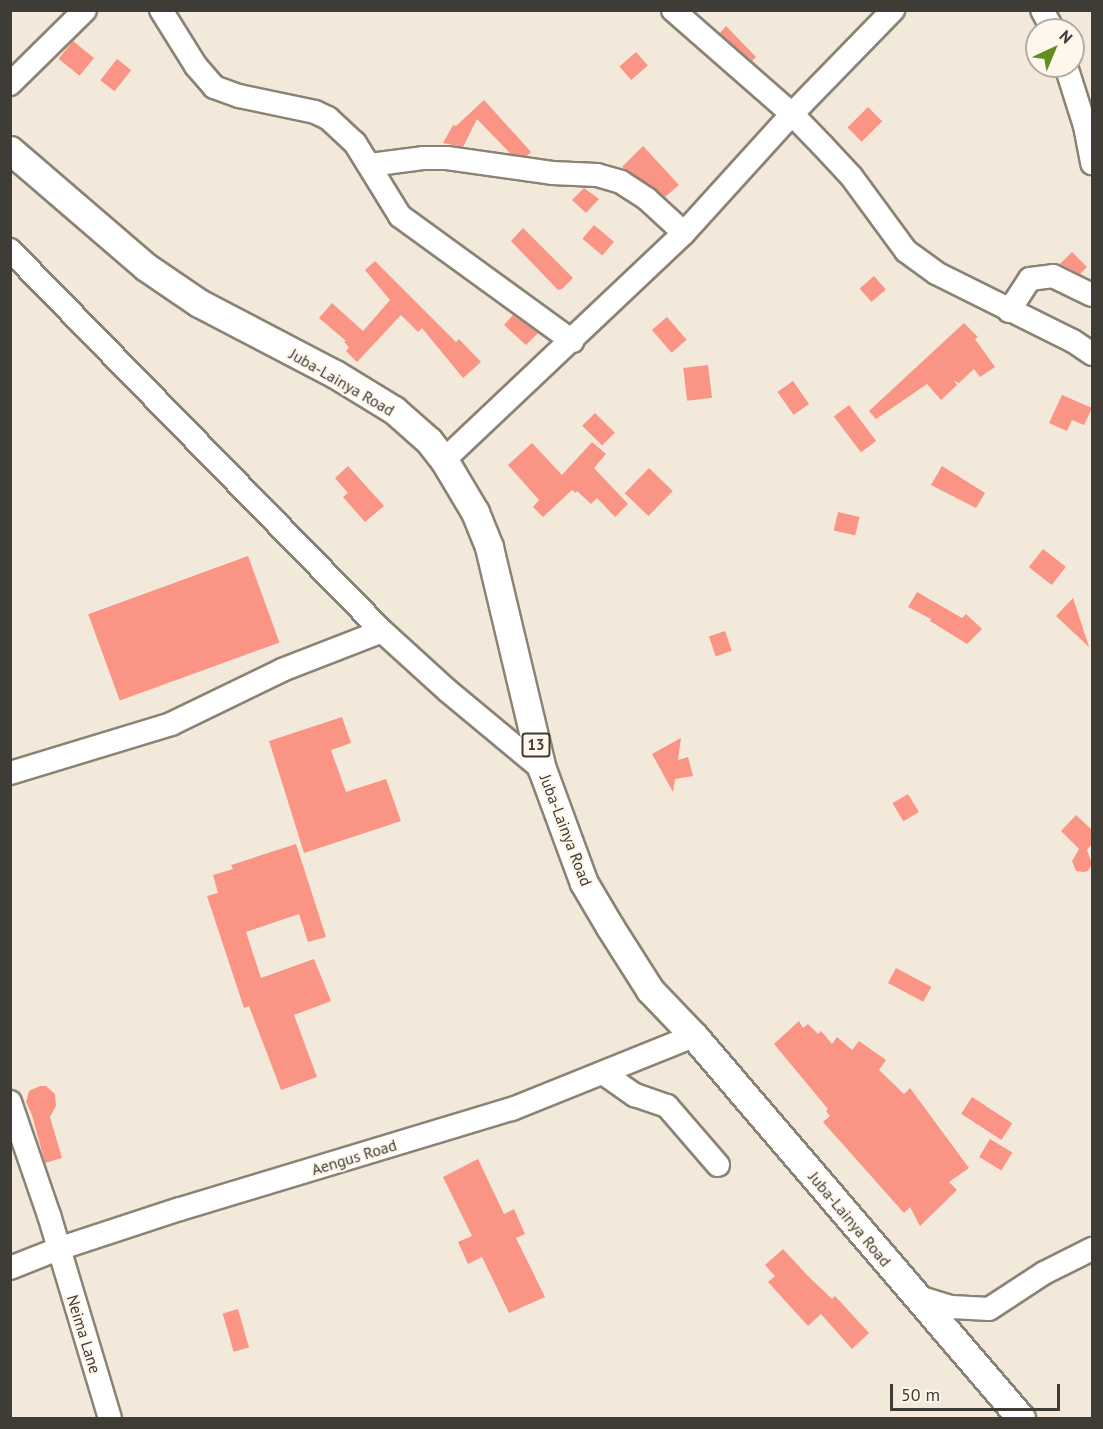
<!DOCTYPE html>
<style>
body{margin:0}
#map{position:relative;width:1103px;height:1429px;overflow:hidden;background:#f3e9da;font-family:"PT Sans",sans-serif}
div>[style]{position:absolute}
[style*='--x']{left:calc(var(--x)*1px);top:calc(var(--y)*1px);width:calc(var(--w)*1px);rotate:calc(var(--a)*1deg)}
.building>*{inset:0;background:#fa9484;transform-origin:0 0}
.roads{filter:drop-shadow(2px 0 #8b8375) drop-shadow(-2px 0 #8b8375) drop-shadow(0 2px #8b8375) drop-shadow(0 -2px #8b8375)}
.minor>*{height:22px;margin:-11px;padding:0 11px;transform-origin:11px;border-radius:11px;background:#fff}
.major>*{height:27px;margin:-13.5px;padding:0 13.5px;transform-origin:13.5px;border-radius:13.5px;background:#fff}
span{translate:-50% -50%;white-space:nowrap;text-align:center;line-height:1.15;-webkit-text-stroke:4.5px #fff7eb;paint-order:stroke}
.shield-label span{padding:2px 4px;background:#fff7eb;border:2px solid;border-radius:4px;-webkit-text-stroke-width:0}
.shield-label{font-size:15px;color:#3f3c36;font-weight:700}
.street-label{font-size:16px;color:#3f3c36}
.frame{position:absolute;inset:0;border:12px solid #3f3c36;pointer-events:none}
.north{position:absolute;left:1025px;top:18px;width:60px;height:60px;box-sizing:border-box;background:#fff7eb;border:2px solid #b2aca3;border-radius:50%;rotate:44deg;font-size:16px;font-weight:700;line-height:24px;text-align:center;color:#3f3c36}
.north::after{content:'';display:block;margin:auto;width:21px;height:27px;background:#628e20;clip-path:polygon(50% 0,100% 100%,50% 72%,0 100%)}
.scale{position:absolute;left:890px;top:1384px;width:170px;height:27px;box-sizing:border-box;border:3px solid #3f3c36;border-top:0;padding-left:8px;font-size:18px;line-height:21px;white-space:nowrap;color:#3f3c36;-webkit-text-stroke:4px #fff7eb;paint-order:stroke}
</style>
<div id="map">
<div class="building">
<i style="clip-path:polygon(726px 26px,756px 57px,752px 61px,720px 33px)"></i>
<i style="left:73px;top:41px;width:27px;height:23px;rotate:39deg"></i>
<i style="left:636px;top:52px;width:18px;height:22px;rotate:49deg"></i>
<i style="left:117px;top:59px;width:18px;height:27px;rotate:38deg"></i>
<i style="clip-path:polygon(484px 100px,531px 152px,527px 156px,511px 154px,477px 119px,463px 147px,443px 143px,453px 125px,456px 126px)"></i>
<i style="left:868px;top:107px;width:20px;height:29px;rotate:45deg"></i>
<i style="clip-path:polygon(643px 146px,679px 185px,665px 197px,622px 167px)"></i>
<i style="clip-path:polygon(584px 188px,599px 199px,586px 213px,572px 200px)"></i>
<i style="left:594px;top:225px;width:26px;height:18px;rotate:40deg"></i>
<i style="clip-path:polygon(523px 228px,573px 278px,562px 289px,558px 290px,511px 241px)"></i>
<i style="clip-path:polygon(1072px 252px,1087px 267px,1080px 274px,1060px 264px)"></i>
<i style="clip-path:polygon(375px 261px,456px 342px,459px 339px,481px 362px,463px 378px,422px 328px,418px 332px,401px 315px,357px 362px,346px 351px,349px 347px,344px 342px,346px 341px,319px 318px,332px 303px,363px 331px,390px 300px,365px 270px)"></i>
<i style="left:874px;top:276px;width:18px;height:19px;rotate:49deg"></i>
<i style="clip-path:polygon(513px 315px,538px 333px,526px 345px,504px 325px)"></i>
<i style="left:667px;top:317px;width:30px;height:20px;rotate:49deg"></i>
<i style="clip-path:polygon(964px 323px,978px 337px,975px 339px,995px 367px,980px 377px,974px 369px,959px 383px,954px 381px,957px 385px,941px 400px,927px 384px,876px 419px,869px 411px)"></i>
<i style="left:708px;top:365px;width:33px;height:25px;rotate:83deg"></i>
<i style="left:793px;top:381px;width:28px;height:19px;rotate:55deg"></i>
<i style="clip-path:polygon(1062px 395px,1092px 408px,1084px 425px,1072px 420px,1067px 431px,1049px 423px)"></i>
<i style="left:849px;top:405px;width:45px;height:19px;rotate:53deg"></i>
<i style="left:595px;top:413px;width:28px;height:18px;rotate:45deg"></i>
<i style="clip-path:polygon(592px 442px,606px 454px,594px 468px,628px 504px,615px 517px,597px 498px,591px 504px,577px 491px,576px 493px,572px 490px,543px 517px,533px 507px,541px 498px,539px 500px,508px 465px,532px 443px,562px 475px)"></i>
<i style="clip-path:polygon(348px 466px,384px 506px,365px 522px,343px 497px,348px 493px,335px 478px)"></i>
<i style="clip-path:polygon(942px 466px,985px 493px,976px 508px,931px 485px)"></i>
<i style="left:649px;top:468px;width:33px;height:35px;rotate:44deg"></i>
<i style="left:838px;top:512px;width:22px;height:19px;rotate:13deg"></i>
<i style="left:1043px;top:549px;width:29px;height:23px;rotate:38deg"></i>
<i style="left:248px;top:556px;width:92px;height:170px;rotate:70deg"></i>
<i style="clip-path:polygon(917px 592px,962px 618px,966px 614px,982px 629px,967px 644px,930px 621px,931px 619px,908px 607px)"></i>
<i style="clip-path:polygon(1073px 598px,1089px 647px,1056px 616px)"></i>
<i style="left:725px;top:631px;width:21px;height:17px;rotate:71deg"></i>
<i style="clip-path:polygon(342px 717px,351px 743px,331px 750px,346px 792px,386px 779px,401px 821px,304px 853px,269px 741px)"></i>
<i style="clip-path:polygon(681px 738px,678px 760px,688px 757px,693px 776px,675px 779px,673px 792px,652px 754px)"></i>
<i style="left:908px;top:794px;width:21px;height:18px;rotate:59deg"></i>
<i style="clip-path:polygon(1076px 815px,1092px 830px,1092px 843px,1087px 850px,1092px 864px,1088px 871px,1083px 872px,1076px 871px,1072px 861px,1079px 849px,1061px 831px)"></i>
<i style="clip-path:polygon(296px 844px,326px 937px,308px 942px,299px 914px,246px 932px,261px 978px,314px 959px,331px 1001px,294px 1015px,317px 1077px,281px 1090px,249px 1006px,244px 1008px,207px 896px,218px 893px,213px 875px,233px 869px,231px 865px)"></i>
<i style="left:896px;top:968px;width:40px;height:17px;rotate:28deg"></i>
<i style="clip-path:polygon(799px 1021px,803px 1028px,808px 1024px,818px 1034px,821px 1031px,832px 1044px,837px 1037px,852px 1050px,859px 1041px,886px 1060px,879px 1070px,904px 1094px,910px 1088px,969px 1168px,949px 1182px,957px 1190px,920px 1226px,910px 1207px,904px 1213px,823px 1122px,830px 1116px,826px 1111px,828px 1109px,774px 1044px)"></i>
<i style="clip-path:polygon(40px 1086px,46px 1086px,55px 1094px,56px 1106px,50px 1117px,62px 1158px,45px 1163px,32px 1115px,26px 1102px,29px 1091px)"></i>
<i style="left:972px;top:1097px;width:48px;height:20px;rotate:33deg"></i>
<i style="left:990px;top:1139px;width:26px;height:21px;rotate:31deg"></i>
<i style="clip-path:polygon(478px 1159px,504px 1214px,514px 1209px,525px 1234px,516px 1238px,545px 1297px,509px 1313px,482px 1257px,468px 1264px,458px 1242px,472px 1236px,443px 1177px)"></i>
<i style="clip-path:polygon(783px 1249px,808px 1276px,832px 1299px,835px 1296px,869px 1333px,852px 1349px,821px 1314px,808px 1326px,768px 1282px,775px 1276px,765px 1265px)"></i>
<i style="left:238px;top:1309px;width:40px;height:16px;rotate:74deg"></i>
</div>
<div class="roads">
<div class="minor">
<i style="--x:161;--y:10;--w:66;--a:58"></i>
<i style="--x:196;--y:66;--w:28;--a:49"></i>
<i style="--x:214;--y:87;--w:27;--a:20"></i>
<i style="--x:239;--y:96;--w:78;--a:11.9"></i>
<i style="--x:315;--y:112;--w:14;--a:25"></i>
<i style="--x:328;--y:118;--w:37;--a:43"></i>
<i style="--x:355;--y:143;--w:86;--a:58.3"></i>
<i style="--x:400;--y:216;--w:213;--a:36"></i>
<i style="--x:673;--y:10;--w:158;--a:41.2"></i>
<i style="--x:792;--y:114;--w:43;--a:45.9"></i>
<i style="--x:822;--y:145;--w:42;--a:46.9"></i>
<i style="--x:851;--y:176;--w:93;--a:53.7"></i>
<i style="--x:906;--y:251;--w:37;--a:36"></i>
<i style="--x:936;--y:273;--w:153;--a:26.4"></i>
<i style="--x:1073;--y:341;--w:23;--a:34"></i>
<i style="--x:1042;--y:10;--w:23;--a:61"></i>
<i style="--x:1066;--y:66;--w:63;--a:72.4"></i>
<i style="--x:1085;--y:126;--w:38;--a:79"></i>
<i style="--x:10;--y:84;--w:105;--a:-44.6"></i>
<i style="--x:370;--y:165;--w:53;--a:-7.5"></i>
<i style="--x:423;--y:158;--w:24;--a:0"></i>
<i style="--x:447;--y:158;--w:106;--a:8.1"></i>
<i style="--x:552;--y:173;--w:45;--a:2.5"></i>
<i style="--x:597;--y:175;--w:25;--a:16"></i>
<i style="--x:621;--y:182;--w:31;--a:33"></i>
<i style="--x:647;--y:199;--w:50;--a:42.6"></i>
<i style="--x:10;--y:250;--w:532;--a:45.68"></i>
<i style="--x:382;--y:631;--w:89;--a:42.3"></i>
<i style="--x:448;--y:691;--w:122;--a:39.7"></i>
<i style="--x:1009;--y:311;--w:38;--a:-57"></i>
<i style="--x:1030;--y:279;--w:23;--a:-7"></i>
<i style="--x:1053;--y:276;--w:43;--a:26"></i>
<i style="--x:444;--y:460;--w:330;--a:-43.4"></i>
<i style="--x:684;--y:233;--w:161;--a:-47.8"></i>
<i style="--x:792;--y:114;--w:145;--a:-45.8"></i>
<i style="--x:10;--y:773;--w:168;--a:-16.9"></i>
<i style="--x:171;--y:724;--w:123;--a:-25.9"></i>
<i style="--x:282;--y:670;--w:107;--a:-21.3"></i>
<i style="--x:603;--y:1073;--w:39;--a:35"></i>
<i style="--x:635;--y:1095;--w:34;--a:19"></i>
<i style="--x:667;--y:1106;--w:78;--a:49.2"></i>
<i style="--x:10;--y:1102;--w:120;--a:71"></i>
<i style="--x:49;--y:1215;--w:212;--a:73.3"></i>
<i style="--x:10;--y:1268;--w:52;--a:-21.6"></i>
<i style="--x:58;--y:1249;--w:128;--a:-18.2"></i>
<i style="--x:180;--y:1209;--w:347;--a:-16.8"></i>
<i style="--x:512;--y:1109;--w:196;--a:-21.9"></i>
<i style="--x:915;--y:1296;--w:39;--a:17"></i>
<i style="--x:952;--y:1307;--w:37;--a:3"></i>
<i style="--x:989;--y:1309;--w:66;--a:-33.2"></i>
<i style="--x:1044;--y:1273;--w:54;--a:-26.6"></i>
</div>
<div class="major">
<i style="--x:10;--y:150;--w:179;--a:40.7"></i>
<i style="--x:146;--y:267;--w:64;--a:34.2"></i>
<i style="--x:199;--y:303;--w:153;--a:27.6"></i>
<i style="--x:335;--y:374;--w:69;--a:31.4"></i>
<i style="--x:394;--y:410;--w:47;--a:41.5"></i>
<i style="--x:429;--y:441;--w:24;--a:52"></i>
<i style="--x:444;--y:460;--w:61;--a:59.2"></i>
<i style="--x:475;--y:512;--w:38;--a:68"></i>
<i style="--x:489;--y:547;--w:228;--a:76.6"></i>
<i style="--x:542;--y:769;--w:121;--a:69.8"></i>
<i style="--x:584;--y:883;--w:51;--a:59.4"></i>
<i style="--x:610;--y:927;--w:75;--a:57.6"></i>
<i style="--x:650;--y:990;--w:64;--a:46.3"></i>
<i style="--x:694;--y:1036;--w:503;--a:49.44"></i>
</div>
</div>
<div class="shield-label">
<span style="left:536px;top:745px">13</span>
</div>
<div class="street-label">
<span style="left:342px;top:382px;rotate:30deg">Juba-Lainya Road</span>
<span style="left:566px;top:830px;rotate:69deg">Juba-Lainya Road</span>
<span style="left:354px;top:1157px;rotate:-17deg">Aengus Road</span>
<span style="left:850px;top:1219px;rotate:50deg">Juba-Lainya Road</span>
<span style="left:84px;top:1334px;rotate:73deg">Neima Lane</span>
</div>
<div class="frame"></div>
<div class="north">N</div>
<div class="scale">50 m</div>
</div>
